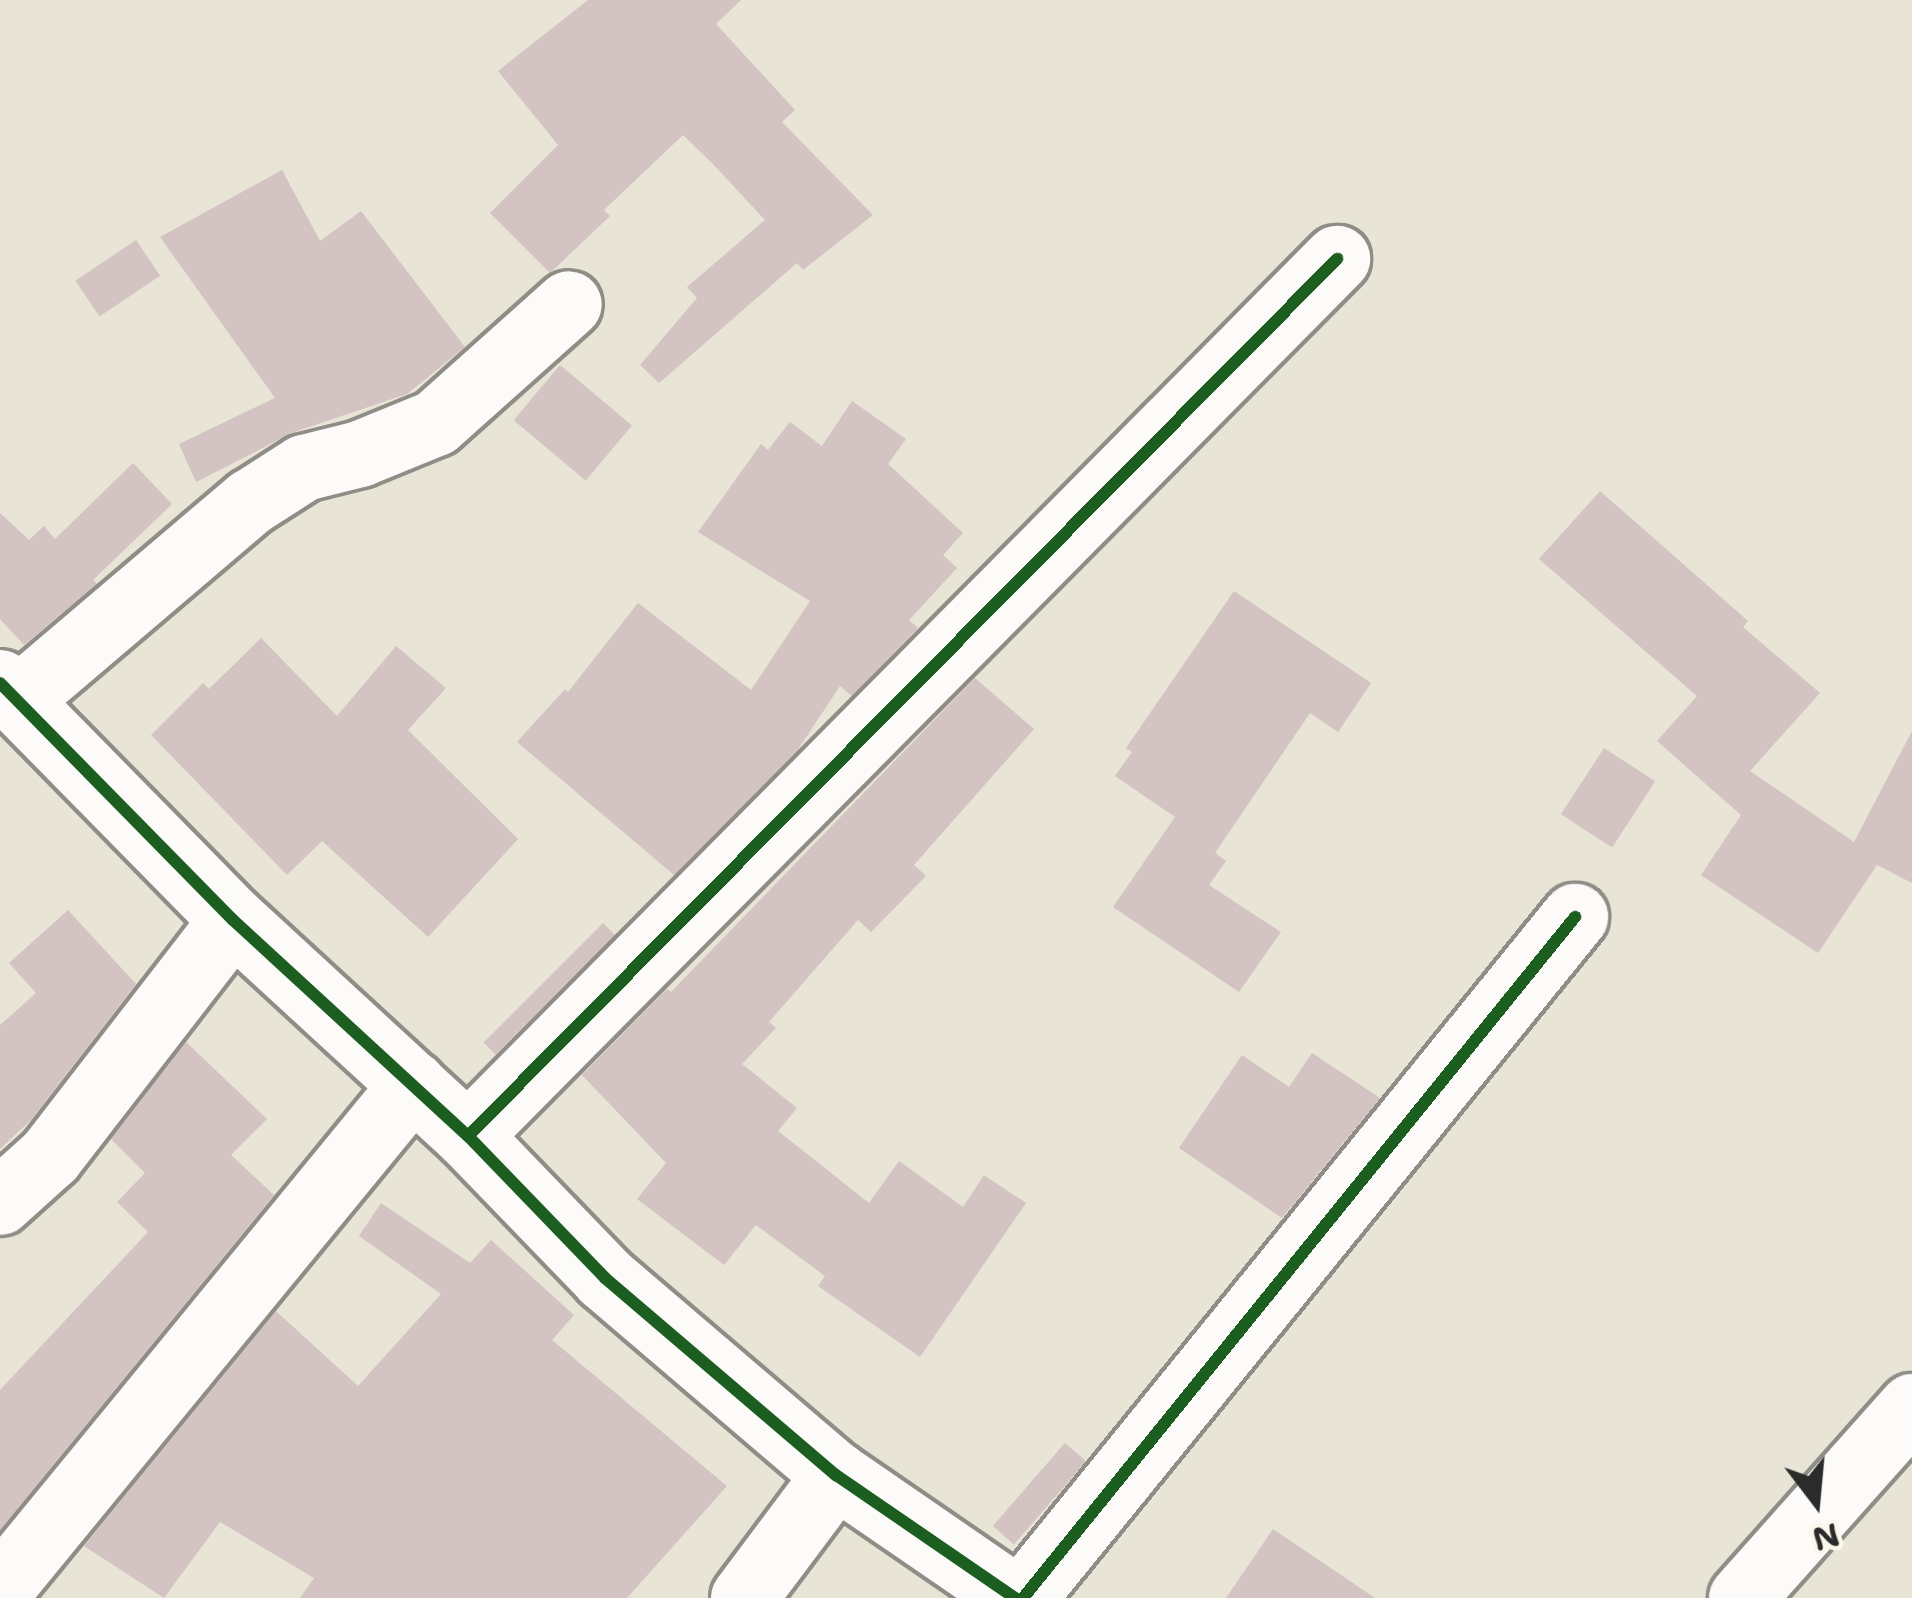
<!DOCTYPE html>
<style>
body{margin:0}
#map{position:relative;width:1912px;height:1598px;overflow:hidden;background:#e8e4d6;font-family:"Shantell Sans",sans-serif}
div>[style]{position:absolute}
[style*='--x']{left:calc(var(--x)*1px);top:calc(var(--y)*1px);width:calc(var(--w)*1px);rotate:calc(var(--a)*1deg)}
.building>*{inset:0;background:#d3c3c2;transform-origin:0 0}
.roads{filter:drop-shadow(3px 0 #8f8d86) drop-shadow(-3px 0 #8f8d86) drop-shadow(0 3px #8f8d86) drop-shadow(0 -3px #8f8d86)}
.minor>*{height:66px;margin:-33px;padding:0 33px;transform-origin:33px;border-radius:33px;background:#fcfbf9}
.cycleway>*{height:12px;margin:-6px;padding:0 6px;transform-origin:6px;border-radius:6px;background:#1b5e20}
span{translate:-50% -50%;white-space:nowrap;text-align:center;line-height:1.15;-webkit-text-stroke:12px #fbf7ec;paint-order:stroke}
.north{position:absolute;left:1756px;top:1442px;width:120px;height:120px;-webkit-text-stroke:9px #fbf7ec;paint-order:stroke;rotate:164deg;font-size:33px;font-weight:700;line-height:48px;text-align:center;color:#2b2b2b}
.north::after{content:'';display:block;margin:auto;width:42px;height:54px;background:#2b2b2b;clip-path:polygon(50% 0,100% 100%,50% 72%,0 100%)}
</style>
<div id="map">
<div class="building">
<i style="clip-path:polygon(588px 0,741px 0,716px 24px,795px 110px,782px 122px,873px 215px,803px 270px,797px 263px,659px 383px,640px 365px,697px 298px,687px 287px,765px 220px,713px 164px,683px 135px,604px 210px,610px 216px,550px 273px,490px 213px,558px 145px,498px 71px)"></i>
<i style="clip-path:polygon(282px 170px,320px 241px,361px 211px,465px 347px,407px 394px,294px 432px,196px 482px,179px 444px,275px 398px,160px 237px)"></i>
<i style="left:136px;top:240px;width:43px;height:73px;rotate:56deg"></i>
<i style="left:560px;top:365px;width:94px;height:72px;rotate:40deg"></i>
<i style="clip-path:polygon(852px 401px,906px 439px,888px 464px,963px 533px,943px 555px,957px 568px,909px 620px,918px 628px,852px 696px,840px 686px,797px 751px,674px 875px,517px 742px,565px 689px,568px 692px,638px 603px,751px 690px,810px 601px,698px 532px,761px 444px,768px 450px,790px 422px,822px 446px)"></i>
<i style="clip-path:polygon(133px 463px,172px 504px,93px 580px,97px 584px,24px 645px,0 619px,0 513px,29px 540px,44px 526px,55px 539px)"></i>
<i style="clip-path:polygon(1600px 491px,1748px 621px,1743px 627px,1820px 693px,1750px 771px,1854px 842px,1912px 731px,1912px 883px,1877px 865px,1818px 953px,1701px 875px,1741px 815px,1657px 741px,1697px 696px,1539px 559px)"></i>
<i style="clip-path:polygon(1234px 591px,1371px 683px,1338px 732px,1310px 713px,1215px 853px,1226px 861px,1209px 885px,1281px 932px,1239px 992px,1113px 907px,1175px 817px,1115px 776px,1132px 752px,1126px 748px)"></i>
<i style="clip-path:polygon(261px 638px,337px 716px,396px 646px,446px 688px,408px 730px,518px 839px,428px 937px,322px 841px,287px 875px,151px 735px,203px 683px,209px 689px)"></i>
<i style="clip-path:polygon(975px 678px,1034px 729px,914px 865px,926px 876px,871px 932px,858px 920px,769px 1022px,776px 1028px,742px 1064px,797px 1108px,778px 1131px,869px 1203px,899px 1161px,963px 1207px,984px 1175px,1026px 1203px,920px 1357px,818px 1286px,825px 1276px,756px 1225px,724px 1265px,637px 1199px,666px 1163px,582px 1075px,667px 989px,671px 992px)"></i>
<i style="left:1604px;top:748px;width:61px;height:79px;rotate:33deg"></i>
<i style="clip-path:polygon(68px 910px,136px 984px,31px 1120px,0 1149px,0 1025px,36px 993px,9px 963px)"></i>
<i style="left:603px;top:923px;width:17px;height:169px;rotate:45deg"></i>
<i style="clip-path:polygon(186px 1042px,267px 1119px,231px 1155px,274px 1195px,0 1530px,0 1390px,148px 1232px,117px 1202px,145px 1173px,111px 1139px)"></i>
<i style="clip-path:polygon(1312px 1053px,1380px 1098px,1282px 1218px,1179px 1148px,1242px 1055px,1289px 1087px)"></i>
<i style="clip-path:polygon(381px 1203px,470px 1263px,491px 1240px,574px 1315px,552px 1340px,727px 1486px,627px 1598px,300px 1598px,314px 1578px,220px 1522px,164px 1598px,84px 1546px,276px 1311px,358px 1386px,441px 1294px,359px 1236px)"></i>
<i style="left:1065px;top:1443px;width:28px;height:110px;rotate:41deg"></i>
<i style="clip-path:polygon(1273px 1529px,1375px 1598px,1226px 1598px)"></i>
</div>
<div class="roads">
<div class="minor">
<i style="--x:0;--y:683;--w:332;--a:45.5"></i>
<i style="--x:233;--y:920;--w:319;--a:42.6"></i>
<i style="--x:468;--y:1136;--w:197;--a:46"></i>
<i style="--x:605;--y:1278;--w:304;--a:40.5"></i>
<i style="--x:836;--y:1475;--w:217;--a:34.5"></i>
<i style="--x:18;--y:700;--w:306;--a:-40.4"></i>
<i style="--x:251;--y:502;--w:63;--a:-32.7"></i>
<i style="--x:304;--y:468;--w:58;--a:-14"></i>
<i style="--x:360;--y:454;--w:82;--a:-22.2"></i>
<i style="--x:436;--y:423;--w:178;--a:-41.8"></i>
<i style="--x:468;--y:1136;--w:1235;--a:-45.26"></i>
<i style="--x:0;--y:1202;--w:67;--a:-42"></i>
<i style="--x:50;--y:1157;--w:299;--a:-52.3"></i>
<i style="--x:0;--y:1589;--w:652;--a:-50.67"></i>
<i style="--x:744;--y:1598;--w:154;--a:-53.2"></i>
<i style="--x:1023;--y:1598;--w:877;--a:-50.97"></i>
<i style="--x:1742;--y:1598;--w:256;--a:-48.3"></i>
</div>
</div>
<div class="cycleway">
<i style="--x:0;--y:683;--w:332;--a:45.5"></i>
<i style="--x:233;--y:920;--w:319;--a:42.6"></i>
<i style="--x:468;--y:1136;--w:197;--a:46"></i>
<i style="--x:605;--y:1278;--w:304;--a:40.5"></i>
<i style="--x:836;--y:1475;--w:217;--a:34.5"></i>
<i style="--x:468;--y:1136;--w:1235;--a:-45.26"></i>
<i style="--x:1023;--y:1598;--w:877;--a:-50.97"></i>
</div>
<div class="north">N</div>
</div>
